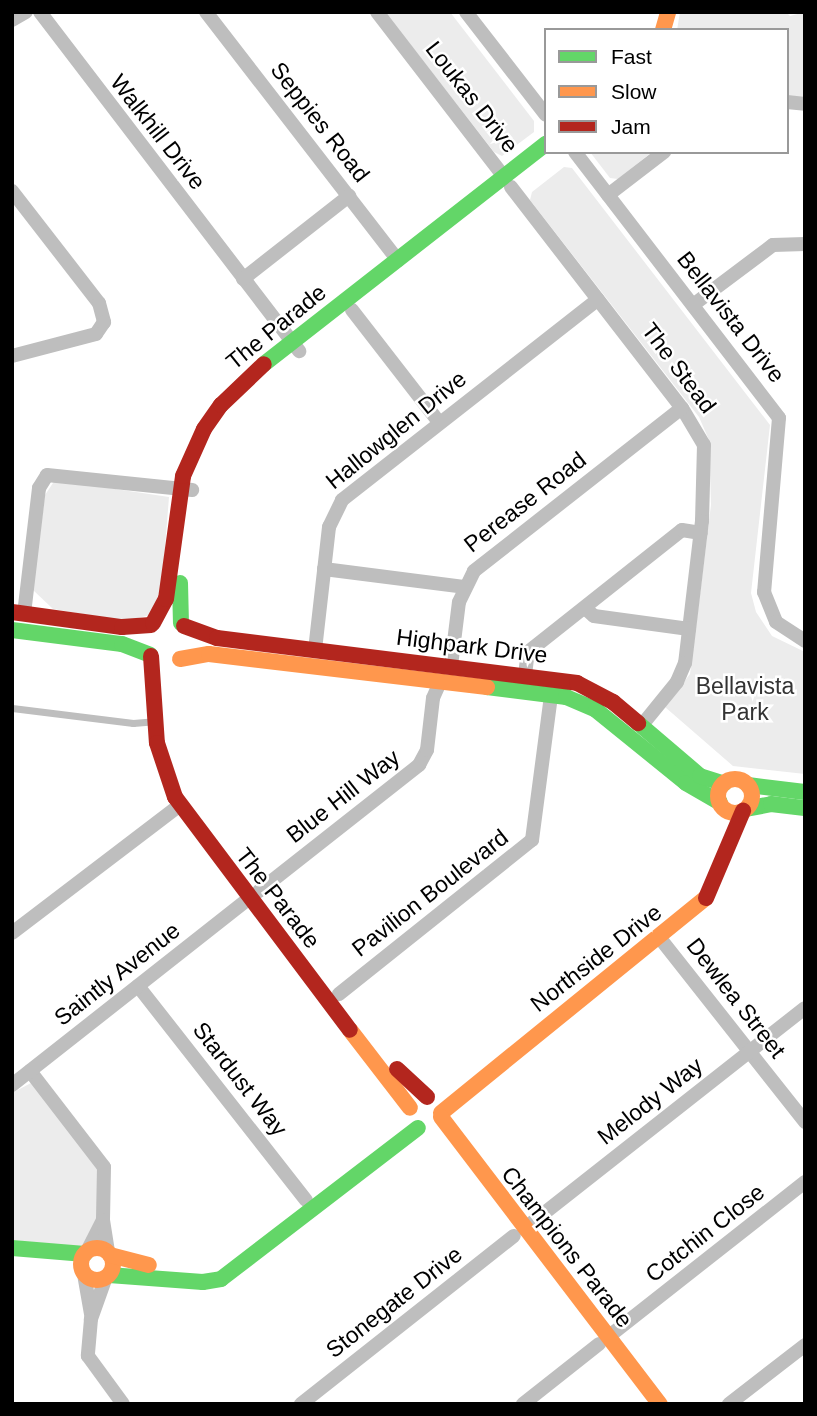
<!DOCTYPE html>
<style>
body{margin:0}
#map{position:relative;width:817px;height:1416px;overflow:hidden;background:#fff;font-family:Helvetica,sans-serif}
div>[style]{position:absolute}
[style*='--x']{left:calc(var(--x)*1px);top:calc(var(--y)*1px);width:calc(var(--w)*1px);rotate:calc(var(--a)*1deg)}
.green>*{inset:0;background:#ececec}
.lane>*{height:7px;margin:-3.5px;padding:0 3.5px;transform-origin:3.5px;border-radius:3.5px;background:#bebebe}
.street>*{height:14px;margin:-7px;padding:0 7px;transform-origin:7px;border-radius:7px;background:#bebebe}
.fast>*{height:16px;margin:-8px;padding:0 8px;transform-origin:8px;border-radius:8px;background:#63d668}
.slow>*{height:16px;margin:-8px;padding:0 8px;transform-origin:8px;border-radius:8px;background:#ff974d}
.slow>.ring{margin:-8px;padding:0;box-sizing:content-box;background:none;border:16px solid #ff974d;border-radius:50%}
.jam>*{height:16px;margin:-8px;padding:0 8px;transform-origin:8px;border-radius:8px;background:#b3261e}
span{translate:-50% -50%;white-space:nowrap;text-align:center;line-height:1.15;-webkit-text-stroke:5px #fff;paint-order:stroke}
.street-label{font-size:23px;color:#000}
.park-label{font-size:23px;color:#333}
.frame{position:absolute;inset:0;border:14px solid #000;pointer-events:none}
.legend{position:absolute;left:544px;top:28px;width:245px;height:126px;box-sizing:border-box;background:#fff;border:2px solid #999;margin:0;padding:9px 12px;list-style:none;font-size:21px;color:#000}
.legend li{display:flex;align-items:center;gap:14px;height:35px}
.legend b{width:35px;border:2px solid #999}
</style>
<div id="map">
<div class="green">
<i style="clip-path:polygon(385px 12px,450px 12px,534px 121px,534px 132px,502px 156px,494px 152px)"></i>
<i style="clip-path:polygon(680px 12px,786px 12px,790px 16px,805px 12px,805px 98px,787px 96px,787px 30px,677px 30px)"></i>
<i style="clip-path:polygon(590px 152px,652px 152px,618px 179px,610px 178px)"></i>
<i style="clip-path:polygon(564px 167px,572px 168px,770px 425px,751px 593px,756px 612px,772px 636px,805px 652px,805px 774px,733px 766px,665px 707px,690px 674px,711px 505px,709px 440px,699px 417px,530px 200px,532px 192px)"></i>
<i style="clip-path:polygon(55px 480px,169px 497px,162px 585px,151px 615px,125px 621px,53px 609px,33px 590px,45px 495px)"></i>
<i style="clip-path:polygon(33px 1082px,99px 1165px,97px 1226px,84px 1247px,12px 1240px,12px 1093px)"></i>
</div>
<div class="lane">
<i style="--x:12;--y:708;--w:122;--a:7.1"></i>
<i style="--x:133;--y:723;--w:21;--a:-5"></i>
</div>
<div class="street">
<i style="--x:40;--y:12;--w:427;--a:52.6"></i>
<i style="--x:206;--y:12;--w:314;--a:52.3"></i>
<i style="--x:377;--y:12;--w:208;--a:52.4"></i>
<i style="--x:466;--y:12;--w:130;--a:52.2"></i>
<i style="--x:12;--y:20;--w:16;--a:-30"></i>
<i style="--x:787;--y:102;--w:18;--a:6"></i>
<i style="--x:575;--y:152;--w:335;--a:52.5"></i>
<i style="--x:779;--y:418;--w:175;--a:94.9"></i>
<i style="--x:764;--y:592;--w:32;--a:68"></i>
<i style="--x:776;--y:622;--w:35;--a:33"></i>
<i style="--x:511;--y:187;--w:279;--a:52.3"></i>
<i style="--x:682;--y:408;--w:43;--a:59.3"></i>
<i style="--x:704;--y:445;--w:76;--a:91.5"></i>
<i style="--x:702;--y:521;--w:143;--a:96.8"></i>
<i style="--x:685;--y:663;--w:21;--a:113"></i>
<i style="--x:677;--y:682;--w:55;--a:129.1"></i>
<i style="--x:12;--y:191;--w:142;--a:52.2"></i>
<i style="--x:99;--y:303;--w:20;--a:75"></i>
<i style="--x:104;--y:322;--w:14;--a:124"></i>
<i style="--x:96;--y:334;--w:87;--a:165.3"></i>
<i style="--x:608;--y:195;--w:71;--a:-37.5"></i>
<i style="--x:243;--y:279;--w:135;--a:-38.1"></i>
<i style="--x:693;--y:305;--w:100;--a:-36.9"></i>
<i style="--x:773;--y:245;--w:32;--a:-2"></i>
<i style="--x:352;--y:310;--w:142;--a:52.2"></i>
<i style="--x:324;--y:569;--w:141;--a:7.3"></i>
<i style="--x:585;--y:608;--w:12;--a:42"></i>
<i style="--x:594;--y:616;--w:96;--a:7.8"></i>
<i style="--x:24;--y:614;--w:127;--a:-83.2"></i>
<i style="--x:39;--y:488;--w:15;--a:-58"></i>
<i style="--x:47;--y:475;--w:146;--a:5.9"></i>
<i style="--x:315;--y:650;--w:124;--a:-83.5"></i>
<i style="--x:329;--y:527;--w:30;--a:-64"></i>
<i style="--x:342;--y:500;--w:325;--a:-38.1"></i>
<i style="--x:451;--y:666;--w:64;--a:-82.9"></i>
<i style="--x:459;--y:602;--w:34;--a:-64"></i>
<i style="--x:474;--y:571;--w:264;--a:-38.1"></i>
<i style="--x:525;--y:675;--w:23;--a:-83"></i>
<i style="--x:528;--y:652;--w:196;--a:-38.4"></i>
<i style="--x:682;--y:530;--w:19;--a:9"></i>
<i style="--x:259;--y:891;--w:204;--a:-38.2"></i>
<i style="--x:419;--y:765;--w:17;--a:-62"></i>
<i style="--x:427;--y:750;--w:52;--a:-83.4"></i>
<i style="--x:433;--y:698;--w:17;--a:-66"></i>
<i style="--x:12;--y:933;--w:211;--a:-37.3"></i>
<i style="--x:659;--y:937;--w:236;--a:51.7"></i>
<i style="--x:138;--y:986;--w:272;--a:51.9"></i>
<i style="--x:339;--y:994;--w:247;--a:-38.6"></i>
<i style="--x:532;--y:840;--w:146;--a:-82.5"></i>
<i style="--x:30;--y:1071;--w:121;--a:52.4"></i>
<i style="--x:104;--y:1167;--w:53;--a:91.1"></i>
<i style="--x:103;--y:1220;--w:36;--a:117"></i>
<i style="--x:12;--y:1085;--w:303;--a:-38.2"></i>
<i style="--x:103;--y:1220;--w:33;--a:81"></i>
<i style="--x:524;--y:1229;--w:357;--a:-38.2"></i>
<i style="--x:84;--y:1274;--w:41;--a:80.1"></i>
<i style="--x:106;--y:1277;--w:45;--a:109.7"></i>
<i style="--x:91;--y:1319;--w:37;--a:95"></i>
<i style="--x:88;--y:1356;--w:59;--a:53.9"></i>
<i style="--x:608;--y:1337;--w:251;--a:-38.2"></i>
<i style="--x:301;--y:1404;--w:271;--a:-38.3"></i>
<i style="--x:523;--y:1404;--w:97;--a:-38.3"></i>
<i style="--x:729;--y:1404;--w:96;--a:-37.8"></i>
</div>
<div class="fast">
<i style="--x:264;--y:364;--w:358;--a:-38"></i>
<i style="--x:180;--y:583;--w:40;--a:88.6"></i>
<i style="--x:12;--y:630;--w:111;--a:7.3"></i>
<i style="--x:122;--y:644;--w:30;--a:21"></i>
<i style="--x:487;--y:687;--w:80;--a:7.2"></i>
<i style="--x:566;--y:697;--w:33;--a:23"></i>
<i style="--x:596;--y:710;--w:116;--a:39"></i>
<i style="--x:686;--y:783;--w:39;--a:30"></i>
<i style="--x:638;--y:723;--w:82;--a:40.5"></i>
<i style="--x:700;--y:776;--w:25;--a:18"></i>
<i style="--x:748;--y:785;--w:57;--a:7"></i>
<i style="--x:746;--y:809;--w:25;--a:-11"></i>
<i style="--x:771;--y:804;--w:34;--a:7"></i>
<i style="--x:12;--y:1248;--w:73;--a:4.7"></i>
<i style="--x:109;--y:1275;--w:94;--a:4.3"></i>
<i style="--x:203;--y:1282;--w:18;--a:-9"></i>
<i style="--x:221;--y:1279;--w:248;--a:-37.5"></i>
</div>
<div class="slow">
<i style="--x:663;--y:30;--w:19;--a:-74"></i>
<i style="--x:180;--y:659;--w:29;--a:-10"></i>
<i style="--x:209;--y:654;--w:280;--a:6.8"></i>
<i class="ring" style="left:718px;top:779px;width:18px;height:18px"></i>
<i style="--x:350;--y:1030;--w:98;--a:52.4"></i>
<i style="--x:441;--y:1113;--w:341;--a:-39.1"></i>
<i style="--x:441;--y:1117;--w:361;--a:52.7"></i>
<i class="ring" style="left:81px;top:1248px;width:16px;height:16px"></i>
<i style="--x:110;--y:1255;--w:40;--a:14.4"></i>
</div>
<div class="jam">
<i style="--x:12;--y:612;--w:111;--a:7.8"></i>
<i style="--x:122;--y:627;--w:29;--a:-4"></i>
<i style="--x:153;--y:623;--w:27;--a:-62"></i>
<i style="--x:166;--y:599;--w:124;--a:-82.1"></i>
<i style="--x:183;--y:476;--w:51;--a:-65.9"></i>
<i style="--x:204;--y:429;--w:29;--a:-55"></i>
<i style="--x:221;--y:405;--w:59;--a:-43.6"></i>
<i style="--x:184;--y:626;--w:35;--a:20"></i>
<i style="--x:217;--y:638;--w:363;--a:7.1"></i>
<i style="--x:577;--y:683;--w:41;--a:27.8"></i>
<i style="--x:613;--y:702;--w:33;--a:40"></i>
<i style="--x:151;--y:656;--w:87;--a:86.1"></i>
<i style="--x:157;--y:743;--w:57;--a:71.6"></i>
<i style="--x:175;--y:797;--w:291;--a:53.1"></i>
<i style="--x:706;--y:898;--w:95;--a:-67"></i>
<i style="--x:397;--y:1069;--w:41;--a:43"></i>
</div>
<div class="street-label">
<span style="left:472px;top:97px;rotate:52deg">Loukas Drive</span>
<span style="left:320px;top:122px;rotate:52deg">Seppies Road</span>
<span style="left:158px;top:132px;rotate:52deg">Walkhill Drive</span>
<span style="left:731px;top:317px;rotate:52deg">Bellavista Drive</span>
<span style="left:276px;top:327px;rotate:-39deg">The Parade</span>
<span style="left:679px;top:368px;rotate:53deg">The Stead</span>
<span style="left:396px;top:430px;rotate:-39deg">Hallowglen Drive</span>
<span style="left:525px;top:502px;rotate:-38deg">Perease Road</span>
<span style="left:472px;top:646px;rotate:7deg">Highpark Drive</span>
<span style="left:343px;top:796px;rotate:-38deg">Blue Hill Way</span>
<span style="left:430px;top:893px;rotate:-38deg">Pavilion Boulevard</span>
<span style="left:278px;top:898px;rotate:52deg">The Parade</span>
<span style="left:596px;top:958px;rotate:-38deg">Northside Drive</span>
<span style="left:117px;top:974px;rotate:-38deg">Saintly Avenue</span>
<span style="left:736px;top:998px;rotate:52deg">Dewlea Street</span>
<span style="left:240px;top:1079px;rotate:52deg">Stardust Way</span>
<span style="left:650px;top:1101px;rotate:-38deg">Melody Way</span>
<span style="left:705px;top:1233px;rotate:-38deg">Cotchin Close</span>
<span style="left:567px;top:1247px;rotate:52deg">Champions Parade</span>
<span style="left:394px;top:1302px;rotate:-38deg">Stonegate Drive</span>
</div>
<div class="park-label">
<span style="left:745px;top:699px">Bellavista<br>Park</span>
</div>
<div class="frame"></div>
<ul class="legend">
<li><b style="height:9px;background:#63d668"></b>Fast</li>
<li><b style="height:9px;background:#ff974d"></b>Slow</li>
<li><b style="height:9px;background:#b3261e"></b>Jam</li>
</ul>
</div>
